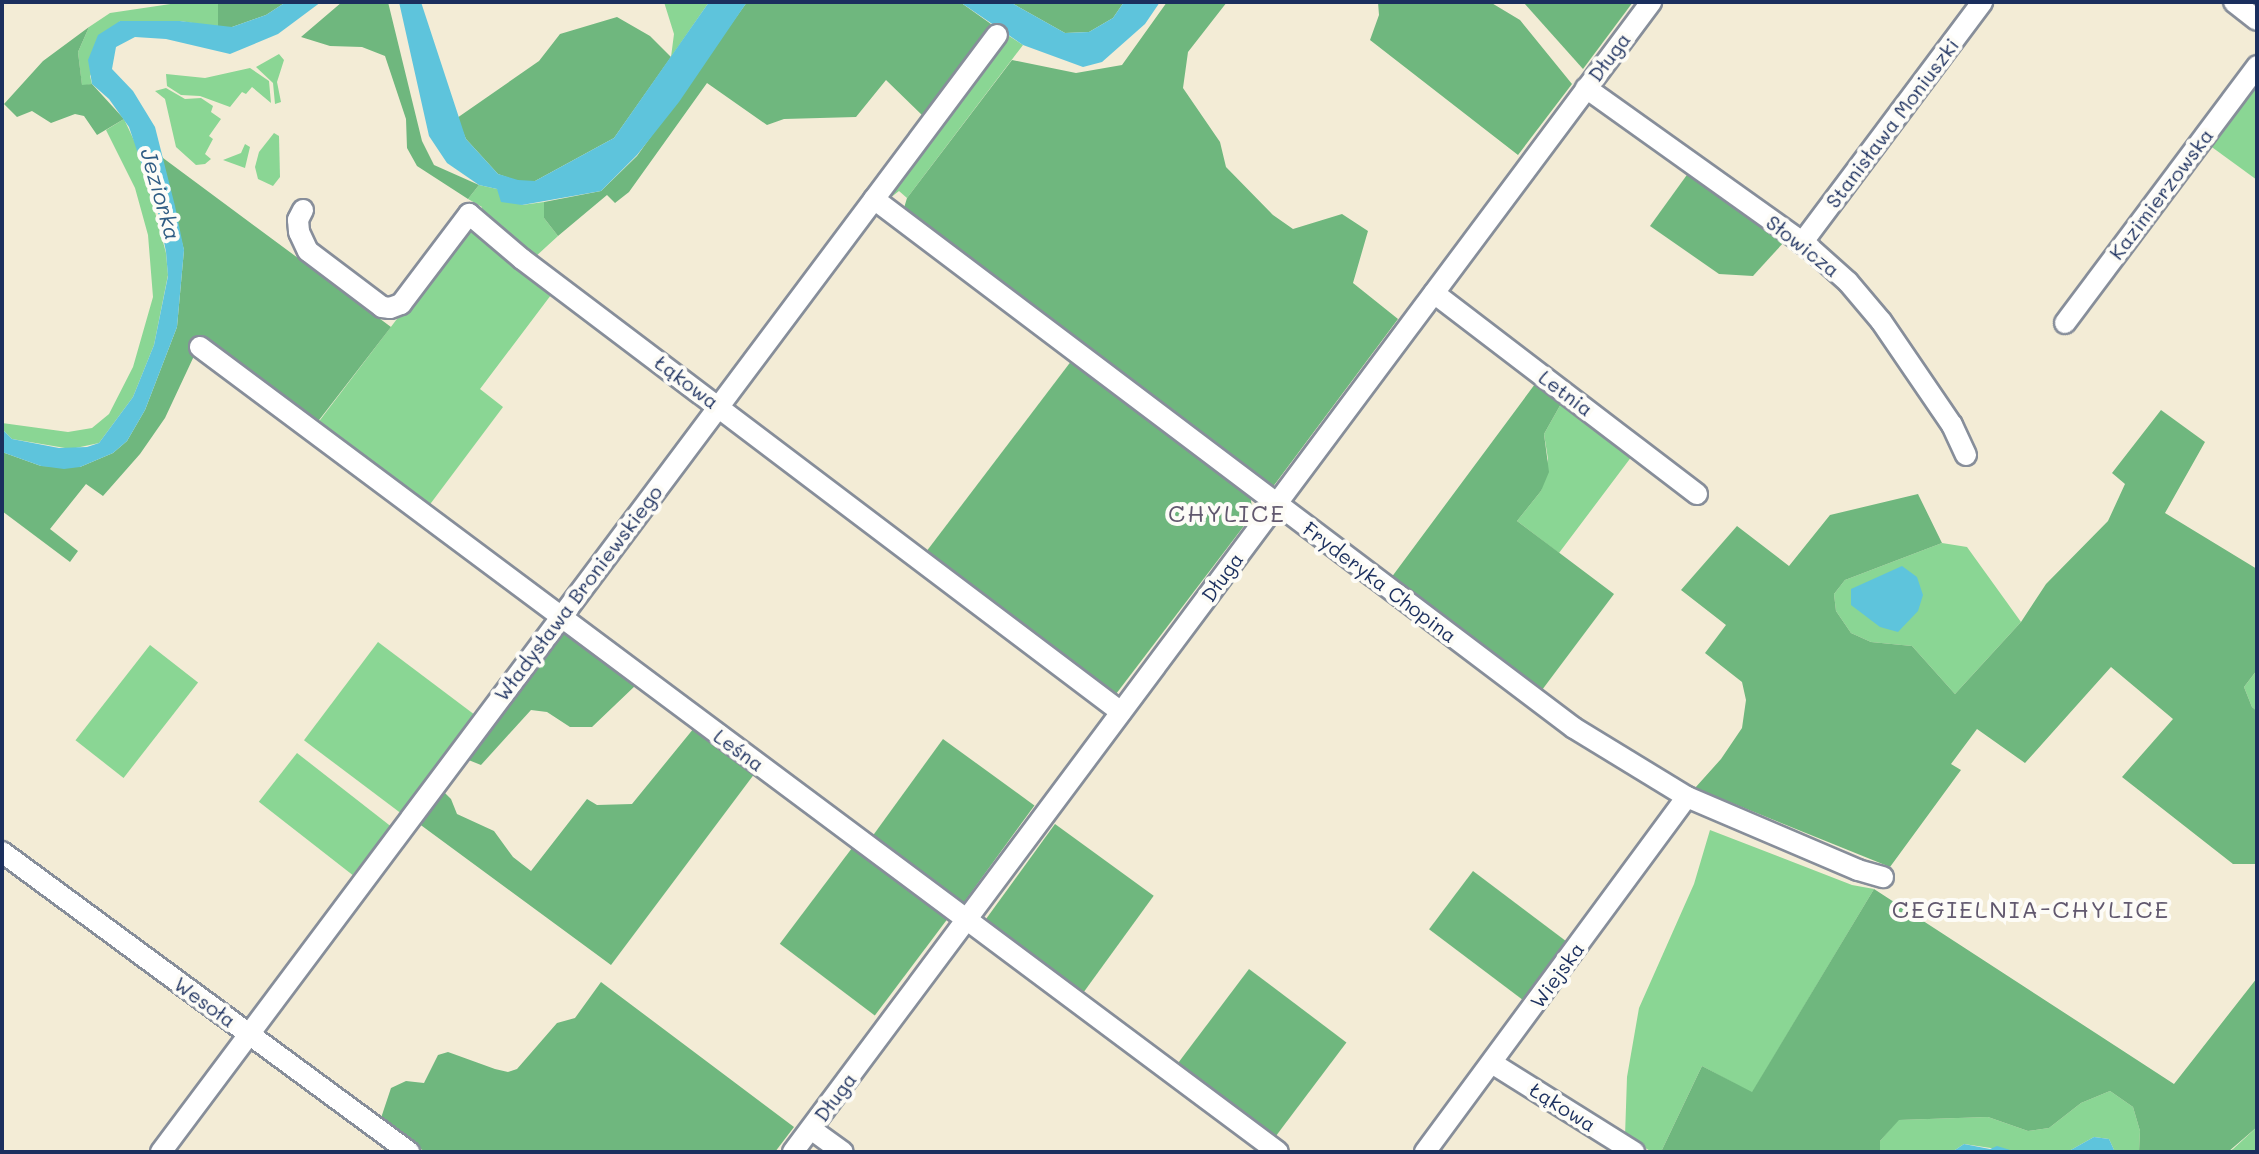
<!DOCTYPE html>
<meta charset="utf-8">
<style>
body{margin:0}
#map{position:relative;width:2259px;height:1154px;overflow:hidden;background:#f3ecd6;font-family:Mali,sans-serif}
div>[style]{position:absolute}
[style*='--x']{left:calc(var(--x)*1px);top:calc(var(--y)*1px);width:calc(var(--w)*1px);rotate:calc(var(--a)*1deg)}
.green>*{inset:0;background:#8ad694;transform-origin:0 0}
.forest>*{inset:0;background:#6fb77e;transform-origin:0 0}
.water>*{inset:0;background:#5ec4dc}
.roads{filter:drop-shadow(2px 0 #878e9a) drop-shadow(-2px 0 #878e9a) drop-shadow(0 2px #878e9a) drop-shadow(0 -2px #878e9a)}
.minor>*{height:20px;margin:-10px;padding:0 10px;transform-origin:10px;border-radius:10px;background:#fff}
span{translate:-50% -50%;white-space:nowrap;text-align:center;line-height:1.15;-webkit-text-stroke:8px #fdfcf7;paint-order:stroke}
.street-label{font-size:20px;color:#1b2f5e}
.water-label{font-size:22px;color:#2f5c84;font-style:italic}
.quarter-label{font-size:24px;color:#61586e;letter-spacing:2px}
.frame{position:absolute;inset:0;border:4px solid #1b2f5e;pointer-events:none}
</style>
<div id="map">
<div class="green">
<i style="clip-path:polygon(184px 2px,218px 2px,218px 27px,180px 21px,120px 21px,90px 76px,92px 84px,82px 86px,78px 52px,89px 27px,110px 13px)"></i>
<i style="clip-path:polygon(664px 2px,709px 2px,671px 57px,674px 34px)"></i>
<i style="clip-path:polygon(1006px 34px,1023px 45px,907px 198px,899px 191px,890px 198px,888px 196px)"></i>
<i style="clip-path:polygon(279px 54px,284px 60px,277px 82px,281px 102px,275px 104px,273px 83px,256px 67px)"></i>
<i style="clip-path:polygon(250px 68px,269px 81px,271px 103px,252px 87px,246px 94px,242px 92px,230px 107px,200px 96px,181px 95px,167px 86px,166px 74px,205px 78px)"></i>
<i style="clip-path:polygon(2257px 80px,2257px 180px,2209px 145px)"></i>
<i style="clip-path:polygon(166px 88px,185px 99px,201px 98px,213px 106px,211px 112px,221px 119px,209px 136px,213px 139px,205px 154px,211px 159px,205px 164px,196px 165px,176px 147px,165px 99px,155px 91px)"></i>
<i style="clip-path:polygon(124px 119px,138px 149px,166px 253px,168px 275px,154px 345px,133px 397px,99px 443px,71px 449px,12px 439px,2px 429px,2px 423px,68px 432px,92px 428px,109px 414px,133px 367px,153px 297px,148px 235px,135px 188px,106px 130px)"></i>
<i style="clip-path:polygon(274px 133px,279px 136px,280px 177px,273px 186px,258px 179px,255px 167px,259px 152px)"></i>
<i style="clip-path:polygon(245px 144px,250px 147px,245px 168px,223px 160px,241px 153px)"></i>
<i style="clip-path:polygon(479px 185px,497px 189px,522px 205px,544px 202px,544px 218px,558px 236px,534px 258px,478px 213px,482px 207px,468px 199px)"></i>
<i style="clip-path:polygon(470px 223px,554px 291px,480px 389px,503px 407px,428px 507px,317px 424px)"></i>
<i style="clip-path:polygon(1562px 402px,1632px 456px,1559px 553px,1517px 521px,1541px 491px,1548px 459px,1544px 434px)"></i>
<i style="clip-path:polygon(1942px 543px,1967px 547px,2021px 622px,1955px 694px,1912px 646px,1871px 642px,1851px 633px,1836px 611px,1834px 594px,1845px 580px)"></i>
<i style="left:378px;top:642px;width:121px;height:123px;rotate:37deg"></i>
<i style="left:150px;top:645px;width:61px;height:121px;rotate:38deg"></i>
<i style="clip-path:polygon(2257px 670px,2257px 711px,2252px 707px,2244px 687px)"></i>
<i style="left:297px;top:753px;width:119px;height:62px;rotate:38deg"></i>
<i style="clip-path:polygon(1710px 830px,1852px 885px,1874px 889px,1752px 1093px,1702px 1066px,1661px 1152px,1652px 1152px,1625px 1136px,1627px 1077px,1639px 1008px,1694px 884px)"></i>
<i style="clip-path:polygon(2110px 1091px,2133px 1107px,2140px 1131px,2139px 1152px,2115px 1152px,2109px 1139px,2094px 1137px,2069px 1151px,2017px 1152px,1964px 1144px,1952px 1152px,1880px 1152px,1880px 1141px,1898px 1120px,1988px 1117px,2028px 1131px,2049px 1128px,2081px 1103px)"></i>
<i style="clip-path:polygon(2257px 1127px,2257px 1152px,2228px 1152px,2233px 1149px)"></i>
</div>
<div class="forest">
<i style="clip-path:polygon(218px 2px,286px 2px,266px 15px,232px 27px,218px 27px)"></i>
<i style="clip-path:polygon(342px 2px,388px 2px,422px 141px,434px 165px,479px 185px,468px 199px,417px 166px,407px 148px,406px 119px,385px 56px,362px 47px,330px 46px,301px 37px)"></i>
<i style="clip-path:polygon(747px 2px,960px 2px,991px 24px,924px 117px,886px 80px,856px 117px,784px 119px,767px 125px,707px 83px,629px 192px,615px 203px,607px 195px,558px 236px,544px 218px,544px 202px,601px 191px,637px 156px)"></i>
<i style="clip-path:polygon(1010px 2px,1124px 2px,1113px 18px,1089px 32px,1065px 33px)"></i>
<i style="clip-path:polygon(1167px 2px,1227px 2px,1188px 52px,1183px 88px,1220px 142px,1226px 167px,1273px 215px,1293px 229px,1342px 214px,1368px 231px,1353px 283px,1398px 319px,1272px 488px,904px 208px,907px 198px,1012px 60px,1076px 73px,1122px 65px)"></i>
<i style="clip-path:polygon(1378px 2px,1490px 2px,1520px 20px,1572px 84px,1518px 155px,1370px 40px,1379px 15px)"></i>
<i style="clip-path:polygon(1523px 2px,1633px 2px,1583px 69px)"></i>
<i style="clip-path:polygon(617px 17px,650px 36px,671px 57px,614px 138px,535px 181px,518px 181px,498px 174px,466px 139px,457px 118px,539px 61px,560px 34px)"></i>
<i style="clip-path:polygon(89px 27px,78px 52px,82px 85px,92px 84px,124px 119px,97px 135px,84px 116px,75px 114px,51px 123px,32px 111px,17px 117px,4px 104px,43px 61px)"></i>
<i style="clip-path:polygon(159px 155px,391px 327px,316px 424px,225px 353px,212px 369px,194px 356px,165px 418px,140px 454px,103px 496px,86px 484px,50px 529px,78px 551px,70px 562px,2px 511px,2px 452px,41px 466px,80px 467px,113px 453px,127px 441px,145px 410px,177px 327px,184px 250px)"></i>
<i style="clip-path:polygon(1689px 172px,1784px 242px,1753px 276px,1719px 274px,1650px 226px)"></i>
<i style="clip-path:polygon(1072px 360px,1250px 494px,1253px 514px,1116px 694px,926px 552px)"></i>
<i style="clip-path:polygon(1535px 384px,1562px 402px,1544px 434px,1549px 472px,1541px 491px,1517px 521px,1614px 594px,1542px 690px,1391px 578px)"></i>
<i style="clip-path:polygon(2161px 410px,2205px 442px,2165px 513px,2257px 569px,2257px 670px,2244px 687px,2252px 707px,2257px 711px,2257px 864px,2233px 864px,2122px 777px,2173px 719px,2111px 667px,2025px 763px,1977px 729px,1951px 764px,1961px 770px,1890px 867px,1695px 788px,1721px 759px,1742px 728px,1746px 700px,1742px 682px,1705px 653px,1726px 625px,1681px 590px,1737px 526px,1789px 566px,1830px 515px,1918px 494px,1942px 543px,1845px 580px,1834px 594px,1836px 611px,1851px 633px,1871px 642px,1912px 646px,1955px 694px,2021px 622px,2046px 584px,2108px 521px,2125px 484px,2112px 473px)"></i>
<i style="clip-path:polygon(563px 630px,636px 685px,592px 727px,570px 727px,547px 712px,531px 710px,481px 765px,466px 759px)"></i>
<i style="clip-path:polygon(694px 728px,755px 773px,611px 965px,418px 823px,442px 790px,451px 799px,457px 814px,494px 831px,513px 857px,531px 871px,587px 799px,597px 805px,632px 804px)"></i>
<i style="left:943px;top:739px;width:113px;height:121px;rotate:36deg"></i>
<i style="left:1055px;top:824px;width:122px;height:122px;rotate:36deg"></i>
<i style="left:852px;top:848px;width:119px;height:120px;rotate:37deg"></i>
<i style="left:1473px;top:871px;width:120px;height:73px;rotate:37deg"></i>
<i style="clip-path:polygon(1874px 889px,2174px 1084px,2257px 978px,2257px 1127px,2228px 1152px,2139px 1152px,2140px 1131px,2133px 1107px,2110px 1091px,2081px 1103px,2049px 1128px,2028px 1131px,1988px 1117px,1899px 1120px,1880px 1141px,1880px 1152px,1661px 1152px,1702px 1066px,1752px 1092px)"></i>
<i style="left:1249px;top:969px;width:122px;height:120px;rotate:37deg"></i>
<i style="clip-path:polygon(601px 982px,794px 1127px,775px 1152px,425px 1152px,381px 1118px,391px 1088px,406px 1081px,424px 1083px,438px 1055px,448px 1052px,495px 1069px,508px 1072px,517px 1069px,557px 1023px,575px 1018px)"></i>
</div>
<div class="water">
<i style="clip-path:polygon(286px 2px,321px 2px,278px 34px,230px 54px,166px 39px,135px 37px,116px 47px,112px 69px,133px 91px,155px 127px,175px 206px,184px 250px,177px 327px,145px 410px,127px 441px,113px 453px,80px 467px,64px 469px,41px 466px,2px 452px,2px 429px,12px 439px,59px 448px,87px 447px,99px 443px,133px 397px,154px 345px,168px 276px,166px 252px,159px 216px,129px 127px,109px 99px,92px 84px,88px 60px,98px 35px,120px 21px,180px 21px,232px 27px,266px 15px)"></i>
<i style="clip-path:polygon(399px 2px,421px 2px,466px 139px,498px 174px,518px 180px,535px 181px,614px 138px,709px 2px,747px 2px,679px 102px,637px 155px,601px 191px,522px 205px,501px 202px,497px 189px,479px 185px,447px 163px,429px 136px)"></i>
<i style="clip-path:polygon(960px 2px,1010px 2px,1065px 33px,1089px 32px,1113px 18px,1124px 2px,1160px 2px,1145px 24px,1102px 62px,1083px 67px,1023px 45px)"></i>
<i style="clip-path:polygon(1902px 566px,1917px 577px,1923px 595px,1918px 611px,1898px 632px,1880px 627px,1851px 605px,1851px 589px)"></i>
<i style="clip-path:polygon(2094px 1137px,2109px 1139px,2115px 1152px,2047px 1152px,2069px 1151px)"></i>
<i style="clip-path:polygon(1964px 1144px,1990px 1149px,1997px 1146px,2017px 1152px,1952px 1152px)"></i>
</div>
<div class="roads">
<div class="minor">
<i style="--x:2234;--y:2;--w:29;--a:38"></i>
<i style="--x:1586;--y:88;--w:275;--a:35.5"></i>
<i style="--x:1810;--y:248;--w:51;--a:41.8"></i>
<i style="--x:1848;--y:282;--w:51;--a:49.8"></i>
<i style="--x:1881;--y:321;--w:126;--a:55.7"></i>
<i style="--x:1952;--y:425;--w:33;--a:65"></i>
<i style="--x:874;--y:199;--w:877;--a:37.08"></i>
<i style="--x:1574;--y:728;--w:132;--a:31.4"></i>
<i style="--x:1687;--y:797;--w:186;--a:23.1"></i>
<i style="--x:1858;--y:870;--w:26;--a:16"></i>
<i style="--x:303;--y:210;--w:11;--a:117"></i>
<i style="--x:298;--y:220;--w:12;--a:85"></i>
<i style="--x:299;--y:232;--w:21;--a:65"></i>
<i style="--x:308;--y:251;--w:93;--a:37.1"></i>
<i style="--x:382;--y:307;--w:8;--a:7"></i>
<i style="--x:390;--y:308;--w:12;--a:-20"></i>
<i style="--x:401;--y:304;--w:113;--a:-52.9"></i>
<i style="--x:469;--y:214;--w:70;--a:40.3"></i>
<i style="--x:522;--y:259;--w:751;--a:37.1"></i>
<i style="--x:1802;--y:243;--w:301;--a:-53.2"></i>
<i style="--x:1434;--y:293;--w:331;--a:37.4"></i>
<i style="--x:2065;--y:323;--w:321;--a:-53.2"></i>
<i style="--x:200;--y:347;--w:1345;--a:36.75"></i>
<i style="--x:2;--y:852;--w:506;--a:36.39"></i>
<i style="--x:1492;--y:1063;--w:168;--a:32.1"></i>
<i style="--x:811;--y:1129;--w:39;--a:36"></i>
<i style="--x:161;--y:1152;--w:1395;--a:-53.19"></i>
<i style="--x:793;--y:1152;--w:1435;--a:-53.27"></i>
<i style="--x:1425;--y:1152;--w:441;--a:-53.6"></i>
</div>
</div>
<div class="street-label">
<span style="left:1609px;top:57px;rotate:-53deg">Długa</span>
<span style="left:1892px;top:123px;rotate:-53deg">Stanisława Moniuszki</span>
<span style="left:2161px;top:194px;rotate:-53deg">Kazimierzowska</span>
<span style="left:1803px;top:246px;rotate:38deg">Słowicza</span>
<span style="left:687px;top:382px;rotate:37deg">Łąkowa</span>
<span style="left:1566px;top:393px;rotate:37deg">Letnia</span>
<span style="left:1222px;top:577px;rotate:-54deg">Długa</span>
<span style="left:1380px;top:582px;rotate:37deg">Fryderyka Chopina</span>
<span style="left:578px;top:593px;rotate:-53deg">Władysława Broniewskiego</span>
<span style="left:739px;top:750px;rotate:36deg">Leśna</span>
<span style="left:1557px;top:975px;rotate:-54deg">Wiejska</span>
<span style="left:205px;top:1002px;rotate:36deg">Wesoła</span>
<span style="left:835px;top:1097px;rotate:-53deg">Długa</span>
<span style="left:1563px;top:1107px;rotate:32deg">Łąkowa</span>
</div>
<div class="water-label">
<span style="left:161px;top:194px;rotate:74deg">Jeziorka</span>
</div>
<div class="quarter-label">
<span style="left:1227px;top:513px">CHYLICE</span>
<span style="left:2031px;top:909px">CEGIELNIA-CHYLICE</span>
</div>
<div class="frame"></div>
</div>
